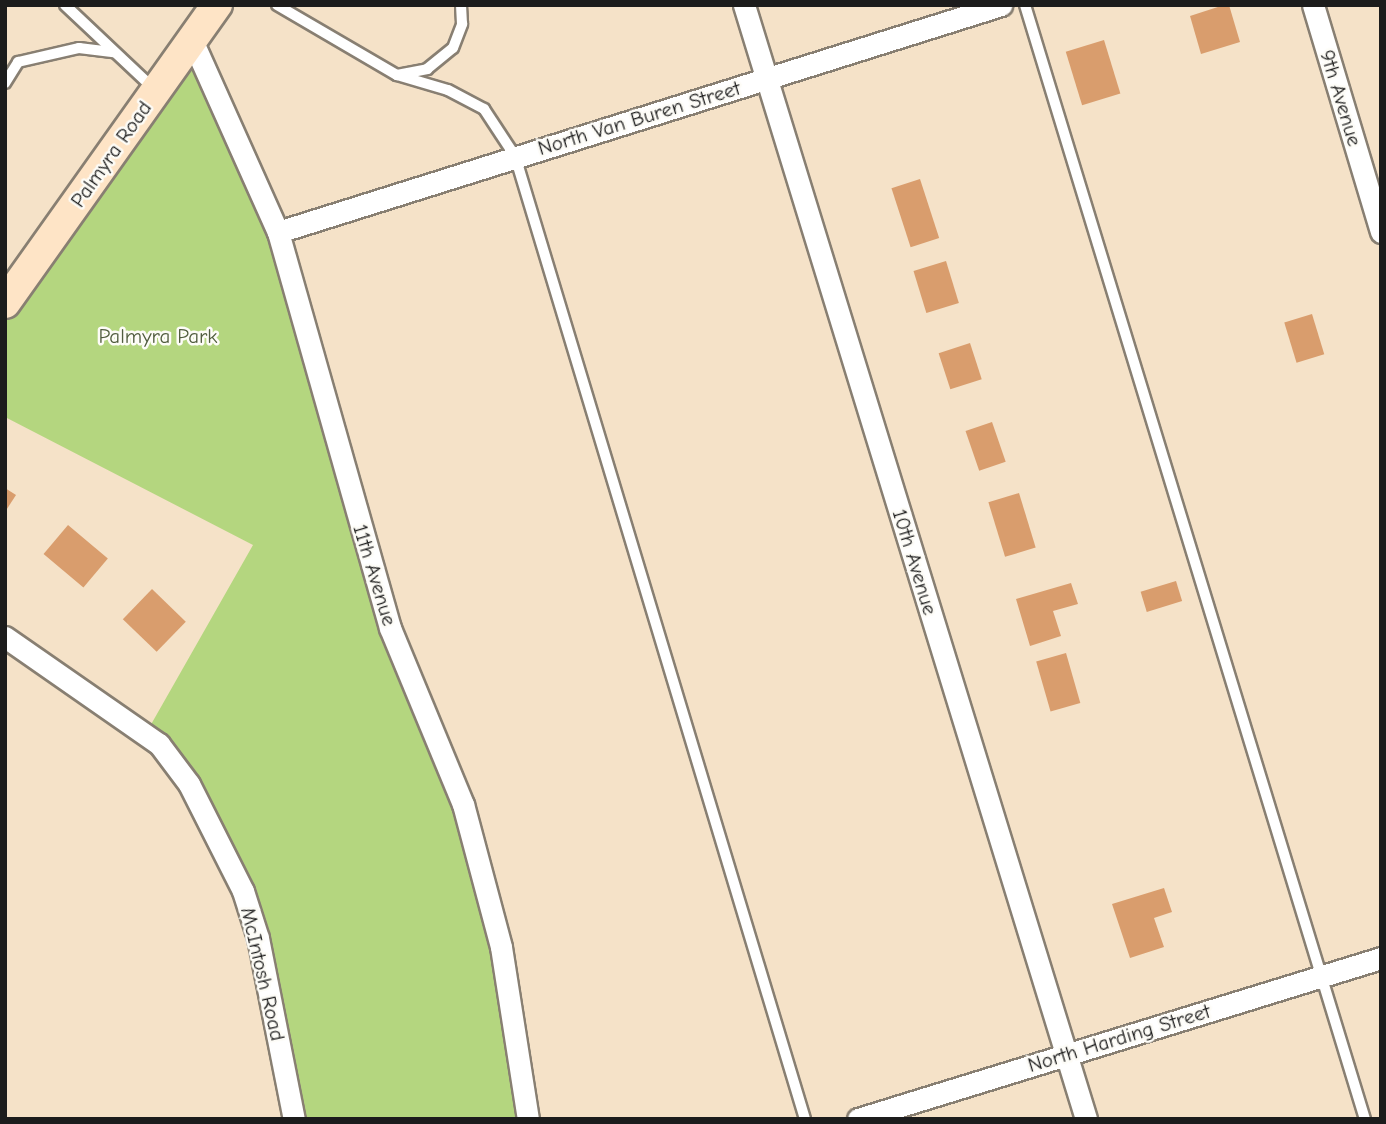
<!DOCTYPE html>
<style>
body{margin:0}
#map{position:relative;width:1386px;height:1124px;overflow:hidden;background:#f5e2c8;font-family:"Comic Neue",sans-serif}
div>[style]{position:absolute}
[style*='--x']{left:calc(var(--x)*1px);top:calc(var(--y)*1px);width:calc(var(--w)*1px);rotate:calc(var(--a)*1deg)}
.green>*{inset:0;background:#b4d67f}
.building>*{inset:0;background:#d99d6d;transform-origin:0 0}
.roads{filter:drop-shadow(2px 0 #887f72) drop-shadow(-2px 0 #887f72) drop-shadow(0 2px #887f72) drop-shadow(0 -2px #887f72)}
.service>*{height:10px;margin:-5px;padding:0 5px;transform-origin:5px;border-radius:5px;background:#fff}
.minor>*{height:21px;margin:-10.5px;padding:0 10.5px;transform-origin:10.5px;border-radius:10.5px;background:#fff}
.secondary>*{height:30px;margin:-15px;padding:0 15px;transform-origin:15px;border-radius:15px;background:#fee4c6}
span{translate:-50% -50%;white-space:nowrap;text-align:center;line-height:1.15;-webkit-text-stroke:5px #fdfcf7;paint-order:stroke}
.street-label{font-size:21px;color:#1c1c1c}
.park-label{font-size:21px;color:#515d3f}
.frame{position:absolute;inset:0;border:7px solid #1c1c1c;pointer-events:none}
</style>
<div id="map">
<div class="green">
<i style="clip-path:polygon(189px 45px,264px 204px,459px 806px,488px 907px,524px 1119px,299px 1119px,264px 940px,149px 728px,253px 545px,5px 417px,5px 306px)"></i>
</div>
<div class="building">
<i style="clip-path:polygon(1224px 5px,1229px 5px,1240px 42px,1201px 54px,1190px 16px)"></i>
<i style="left:1104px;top:40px;width:56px;height:40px;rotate:73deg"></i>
<i style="left:920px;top:179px;width:62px;height:30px;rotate:72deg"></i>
<i style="left:946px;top:261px;width:44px;height:34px;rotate:73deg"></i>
<i style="left:1312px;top:314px;width:42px;height:29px;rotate:73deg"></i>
<i style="left:970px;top:343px;width:38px;height:33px;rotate:72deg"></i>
<i style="left:992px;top:422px;width:42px;height:28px;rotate:71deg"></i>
<i style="clip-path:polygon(5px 488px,16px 495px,5px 512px)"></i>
<i style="left:1019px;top:493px;width:57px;height:32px;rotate:73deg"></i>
<i style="left:68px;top:525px;width:52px;height:38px;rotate:40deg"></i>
<i style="left:1176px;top:581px;width:21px;height:37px;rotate:73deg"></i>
<i style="clip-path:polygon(1071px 583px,1078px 604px,1053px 611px,1061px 636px,1030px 646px,1016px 599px)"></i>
<i style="left:152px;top:589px;width:47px;height:42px;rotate:44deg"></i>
<i style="left:1066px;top:653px;width:52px;height:31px;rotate:74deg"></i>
<i style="clip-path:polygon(1164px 888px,1172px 912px,1154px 918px,1164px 947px,1130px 958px,1112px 904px)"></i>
</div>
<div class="roads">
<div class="service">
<i style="--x:65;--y:5;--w:122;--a:43.3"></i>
<i style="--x:277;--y:5;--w:139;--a:30.3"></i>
<i style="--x:397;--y:75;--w:31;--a:-11"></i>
<i style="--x:427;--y:69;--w:33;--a:-39"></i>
<i style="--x:453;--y:48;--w:26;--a:-69"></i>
<i style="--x:462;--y:24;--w:19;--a:-93"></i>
<i style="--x:1025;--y:5;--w:1165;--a:73.03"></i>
<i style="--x:397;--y:75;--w:53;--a:16.4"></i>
<i style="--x:448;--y:90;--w:41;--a:27.8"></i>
<i style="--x:484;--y:109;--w:56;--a:56.6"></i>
<i style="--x:515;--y:156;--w:1006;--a:73.24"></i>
<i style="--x:5;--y:83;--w:25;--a:-58"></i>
<i style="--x:18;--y:62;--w:63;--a:-12.9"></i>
<i style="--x:79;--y:48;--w:35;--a:7"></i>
</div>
<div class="minor">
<i style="--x:744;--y:5;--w:1165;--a:72.93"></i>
<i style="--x:1313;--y:5;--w:237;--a:73.3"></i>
<i style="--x:192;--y:40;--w:210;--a:65.9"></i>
<i style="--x:278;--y:232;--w:412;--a:74.2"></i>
<i style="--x:390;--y:628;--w:191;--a:67.5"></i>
<i style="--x:463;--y:804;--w:148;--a:75.1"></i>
<i style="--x:501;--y:947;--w:174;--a:81.1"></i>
<i style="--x:278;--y:232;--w:758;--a:-17.43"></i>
<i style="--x:5;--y:637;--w:188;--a:34.8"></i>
<i style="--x:159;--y:744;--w:50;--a:53.1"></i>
<i style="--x:189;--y:784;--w:120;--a:63.2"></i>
<i style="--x:243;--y:891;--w:49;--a:72.3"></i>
<i style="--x:258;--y:938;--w:185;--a:78.8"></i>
<i style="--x:858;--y:1119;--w:547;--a:-17.11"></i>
</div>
<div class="secondary">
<i style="--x:5;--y:303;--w:366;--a:-54.6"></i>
</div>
</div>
<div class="street-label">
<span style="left:1341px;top:98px;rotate:73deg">9th Avenue</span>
<span style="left:639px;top:118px;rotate:-17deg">North Van Buren Street</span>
<span style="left:111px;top:154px;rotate:-55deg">Palmyra Road</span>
<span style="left:915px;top:562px;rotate:73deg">10th Avenue</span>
<span style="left:375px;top:575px;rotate:73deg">11th Avenue</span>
<span style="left:263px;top:974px;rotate:77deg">McIntosh Road</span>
<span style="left:1119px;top:1038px;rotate:-17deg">North Harding Street</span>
</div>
<div class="park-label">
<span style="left:158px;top:336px">Palmyra Park</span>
</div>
<div class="frame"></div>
</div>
